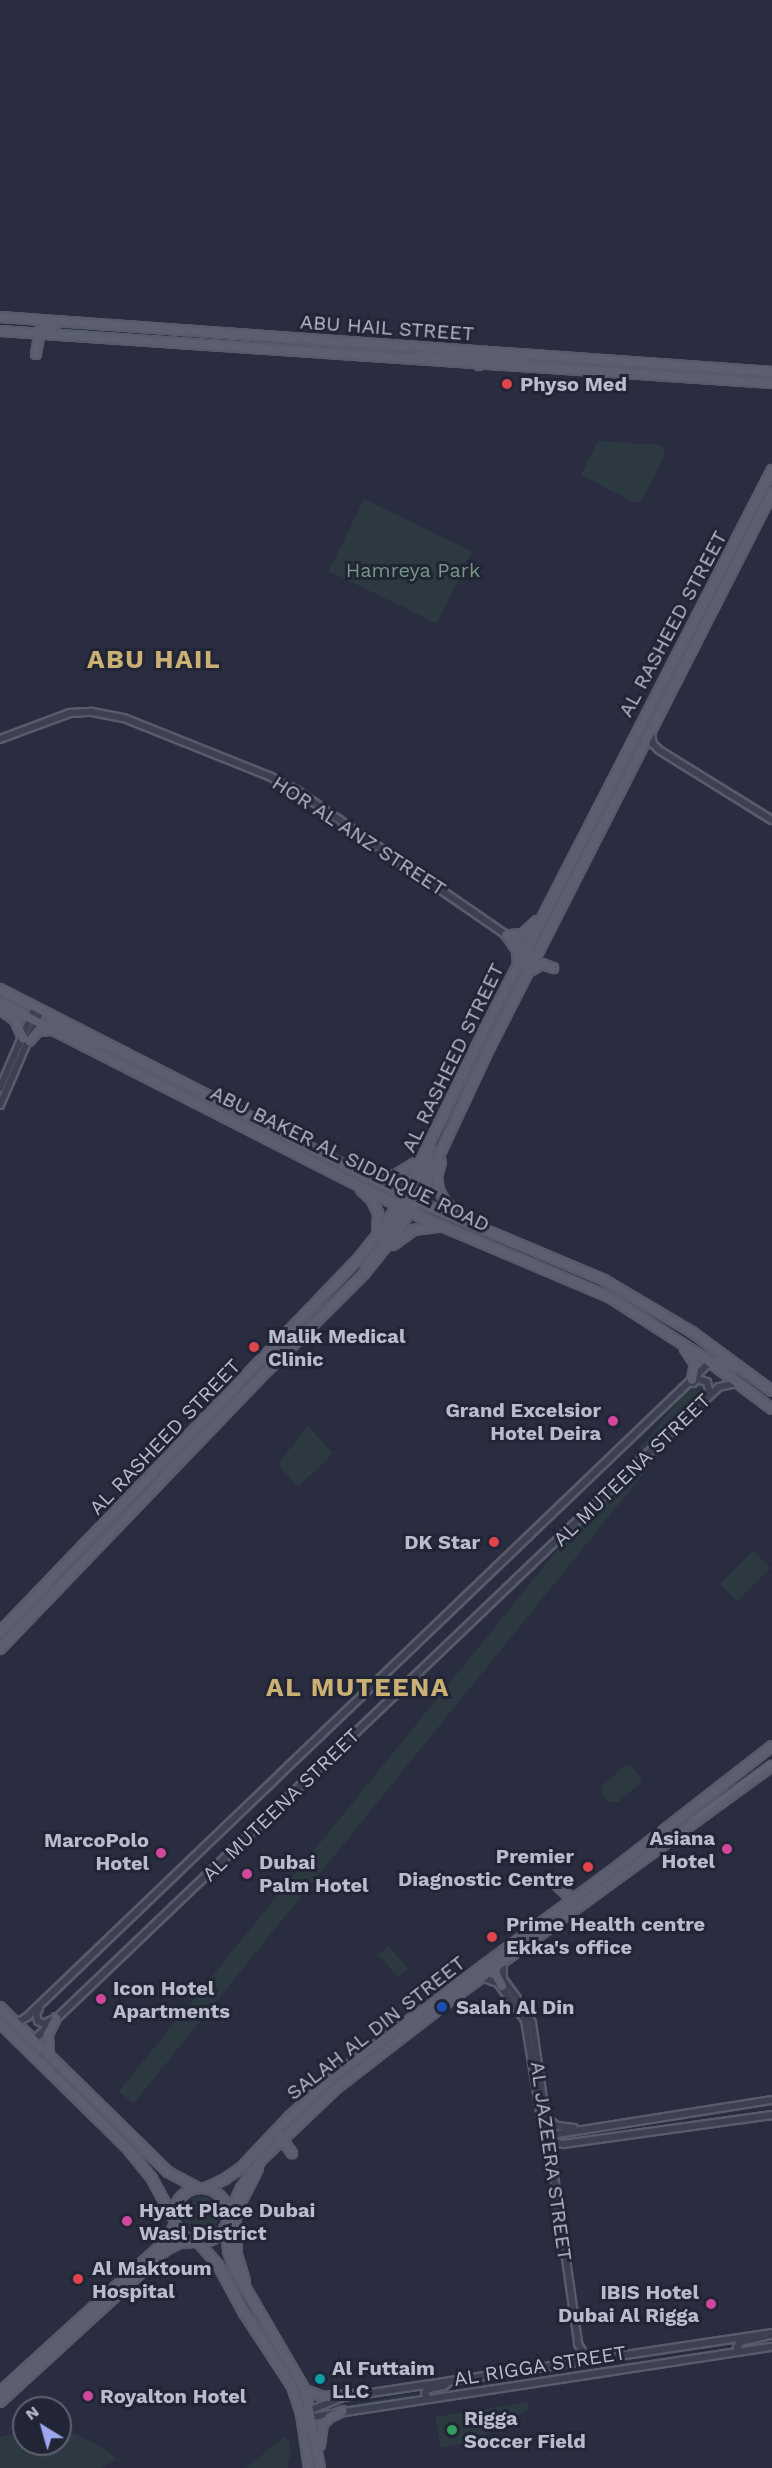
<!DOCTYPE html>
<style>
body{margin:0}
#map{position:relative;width:772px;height:2468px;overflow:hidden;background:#2a2d40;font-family:"Work Sans",sans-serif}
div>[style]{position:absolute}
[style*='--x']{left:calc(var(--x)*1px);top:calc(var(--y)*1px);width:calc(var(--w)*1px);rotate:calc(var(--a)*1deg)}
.green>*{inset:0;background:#2c3941;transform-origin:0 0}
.round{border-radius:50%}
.roads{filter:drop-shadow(2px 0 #585b6a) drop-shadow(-2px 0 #585b6a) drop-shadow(0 2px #585b6a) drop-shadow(0 -2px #585b6a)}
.minor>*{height:6px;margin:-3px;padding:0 3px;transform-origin:3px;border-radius:3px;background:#3d4050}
.major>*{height:8px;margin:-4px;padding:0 4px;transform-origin:4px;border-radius:4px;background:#5c5f70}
.major>.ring{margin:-4px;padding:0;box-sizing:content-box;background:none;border:8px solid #5c5f70;border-radius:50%}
.rail>*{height:4px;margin-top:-2px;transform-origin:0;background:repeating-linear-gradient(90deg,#222535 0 4.5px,#606476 0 9px);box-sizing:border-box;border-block:2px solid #606476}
.dots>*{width:16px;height:16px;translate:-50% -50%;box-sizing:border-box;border:3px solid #222535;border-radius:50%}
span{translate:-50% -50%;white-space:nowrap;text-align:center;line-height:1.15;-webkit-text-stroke:6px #222535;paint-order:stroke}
.street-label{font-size:20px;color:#babcca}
.poi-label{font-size:20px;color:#babcca;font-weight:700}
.left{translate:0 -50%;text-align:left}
.right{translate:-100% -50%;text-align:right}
.park-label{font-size:20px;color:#749885}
.district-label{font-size:26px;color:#cbb074;font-weight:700;letter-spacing:1.5px}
.north{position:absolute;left:12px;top:2396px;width:60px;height:60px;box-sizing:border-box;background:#222535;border:2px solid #5f6171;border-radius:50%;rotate:323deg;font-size:16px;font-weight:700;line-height:24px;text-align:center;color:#babcca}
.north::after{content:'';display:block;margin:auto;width:21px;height:27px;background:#9ca7ee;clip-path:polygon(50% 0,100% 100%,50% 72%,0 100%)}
</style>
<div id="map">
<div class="green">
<i style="clip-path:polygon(51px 327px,141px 331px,463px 353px,371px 352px,51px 330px)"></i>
<i style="clip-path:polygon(564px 361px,635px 365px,687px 370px,647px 371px,564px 365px)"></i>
<i style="clip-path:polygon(598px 441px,661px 445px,665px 450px,664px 456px,642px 501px,635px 503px,581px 475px)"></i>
<i style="left:364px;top:499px;width:120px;height:80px;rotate:26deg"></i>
<i style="clip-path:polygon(758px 506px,747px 533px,704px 618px,701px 616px)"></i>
<i style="left:699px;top:1375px;width:19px;height:922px;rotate:39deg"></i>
<i style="clip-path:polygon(308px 1426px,333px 1453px,298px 1487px,278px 1464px)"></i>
<i style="left:753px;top:1551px;width:24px;height:47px;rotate:45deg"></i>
<i style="clip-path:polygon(630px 1765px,641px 1778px,642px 1782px,618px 1802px,609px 1802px,602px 1793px,602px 1786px,624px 1766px)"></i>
<i style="left:388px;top:1946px;width:30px;height:13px;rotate:48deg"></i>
<i class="round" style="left:183px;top:2196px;width:36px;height:36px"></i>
<i style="clip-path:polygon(417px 2393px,417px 2398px,326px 2412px,325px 2409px)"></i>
<i style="clip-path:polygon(528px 2402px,529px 2409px,472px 2443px,467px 2412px)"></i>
<i style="left:466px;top:2412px;width:31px;height:31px;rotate:81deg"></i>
<i style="clip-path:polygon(60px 2427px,104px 2448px,117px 2459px,101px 2468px,0 2468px,0 2437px,24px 2430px,24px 2444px,60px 2444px)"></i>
<i style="clip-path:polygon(284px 2437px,289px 2439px,291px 2453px,287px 2468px,246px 2468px)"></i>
</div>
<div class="roads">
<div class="minor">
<i style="--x:651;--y:734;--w:10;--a:79"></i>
<i style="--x:653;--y:744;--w:8;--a:45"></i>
<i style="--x:659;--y:750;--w:133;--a:31.8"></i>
<i style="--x:0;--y:739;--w:75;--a:-20.4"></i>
<i style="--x:70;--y:713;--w:22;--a:-3"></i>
<i style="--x:92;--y:712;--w:33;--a:11"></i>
<i style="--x:124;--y:718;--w:156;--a:21.8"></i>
<i style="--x:269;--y:776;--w:30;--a:27"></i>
<i style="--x:296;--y:790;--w:259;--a:34.6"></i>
<i style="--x:0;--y:1088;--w:88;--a:-66.6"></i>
<i style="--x:0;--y:1105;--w:103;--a:-66.7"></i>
<i style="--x:693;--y:1383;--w:6;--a:-39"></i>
<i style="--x:698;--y:1379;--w:9;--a:18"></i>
<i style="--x:707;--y:1382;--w:8;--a:76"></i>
<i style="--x:709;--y:1390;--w:7;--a:124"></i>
<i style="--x:503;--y:1965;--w:14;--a:90"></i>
<i style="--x:503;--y:1979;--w:39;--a:54"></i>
<i style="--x:526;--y:2011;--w:13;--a:63"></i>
<i style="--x:532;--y:2023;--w:324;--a:81.8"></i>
<i style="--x:578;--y:2344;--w:12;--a:59"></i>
<i style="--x:584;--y:2354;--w:9;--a:27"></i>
<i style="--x:484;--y:1978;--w:15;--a:20"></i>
<i style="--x:498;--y:1983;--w:46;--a:53.9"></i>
<i style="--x:525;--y:2020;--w:124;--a:80.7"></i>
<i style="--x:39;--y:2009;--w:5;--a:127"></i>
<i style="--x:36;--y:2013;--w:8;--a:76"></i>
<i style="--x:38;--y:2021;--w:7;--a:27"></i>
<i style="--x:44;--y:2024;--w:9;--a:-27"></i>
<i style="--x:14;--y:2021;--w:6;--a:0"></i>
<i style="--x:20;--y:2021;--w:8;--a:-30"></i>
<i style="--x:27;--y:2017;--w:946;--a:-43.8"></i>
<i style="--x:34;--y:2040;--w:881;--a:-43.71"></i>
<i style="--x:671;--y:1431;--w:65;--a:-42.5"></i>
<i style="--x:719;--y:1387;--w:18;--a:-13"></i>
<i style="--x:545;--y:2117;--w:15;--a:37"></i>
<i style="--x:557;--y:2126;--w:17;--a:7"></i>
<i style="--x:548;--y:2140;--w:16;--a:15"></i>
<i style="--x:563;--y:2144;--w:211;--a:-7.9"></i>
<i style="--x:548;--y:2142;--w:12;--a:-42"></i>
<i style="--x:557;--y:2134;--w:218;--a:-9"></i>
<i style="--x:740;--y:2351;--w:5;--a:-127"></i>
<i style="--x:737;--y:2347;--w:6;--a:-59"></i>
<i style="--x:740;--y:2342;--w:32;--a:-13"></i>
<i style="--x:351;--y:2396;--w:426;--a:-8.5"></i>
<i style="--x:428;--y:2398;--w:5;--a:-127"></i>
<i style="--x:425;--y:2394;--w:4;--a:-76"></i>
<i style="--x:426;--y:2390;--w:18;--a:-13"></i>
<i style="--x:444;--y:2386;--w:8;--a:-40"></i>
<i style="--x:311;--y:2410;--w:32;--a:-22"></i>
<i style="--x:312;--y:2417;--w:465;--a:-8.7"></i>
</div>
<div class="major">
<i style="--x:0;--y:317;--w:774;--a:4.08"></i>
<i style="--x:0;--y:331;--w:774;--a:3.85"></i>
<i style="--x:36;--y:354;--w:23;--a:-80"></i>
<i style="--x:40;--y:331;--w:6;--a:-39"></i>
<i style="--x:45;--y:327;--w:10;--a:-6"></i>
<i style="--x:418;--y:357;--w:53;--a:0"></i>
<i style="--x:471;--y:357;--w:14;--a:-25"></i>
<i style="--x:479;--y:365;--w:14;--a:-36"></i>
<i style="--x:490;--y:357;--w:34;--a:3"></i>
<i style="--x:506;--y:935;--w:24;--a:28"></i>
<i style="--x:527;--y:946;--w:9;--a:77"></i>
<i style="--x:529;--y:955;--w:14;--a:111"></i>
<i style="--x:510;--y:935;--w:13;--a:-4"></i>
<i style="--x:523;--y:934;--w:19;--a:-43"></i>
<i style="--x:508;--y:937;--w:16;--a:55"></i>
<i style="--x:517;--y:950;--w:13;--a:86"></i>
<i style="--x:530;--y:971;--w:14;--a:-30"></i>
<i style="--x:542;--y:964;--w:12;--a:20"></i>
<i style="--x:0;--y:989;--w:453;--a:27.1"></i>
<i style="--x:403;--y:1195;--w:218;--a:22.9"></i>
<i style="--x:604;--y:1280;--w:102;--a:30.6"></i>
<i style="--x:692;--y:1332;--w:99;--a:36.4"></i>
<i style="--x:0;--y:1003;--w:469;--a:27"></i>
<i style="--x:418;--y:1216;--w:207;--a:23"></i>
<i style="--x:609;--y:1297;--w:112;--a:32.6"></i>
<i style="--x:703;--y:1357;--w:86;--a:37"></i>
<i style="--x:0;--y:1009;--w:19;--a:36"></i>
<i style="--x:15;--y:1020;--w:20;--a:66"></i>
<i style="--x:51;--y:1023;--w:47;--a:25.5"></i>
<i style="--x:93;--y:1043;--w:10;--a:6"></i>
<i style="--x:29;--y:1041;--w:13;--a:-48"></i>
<i style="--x:38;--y:1031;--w:13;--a:-4"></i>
<i style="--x:441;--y:1162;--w:16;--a:105"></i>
<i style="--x:437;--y:1177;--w:13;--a:81"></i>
<i style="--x:439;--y:1190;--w:13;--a:63"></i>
<i style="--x:445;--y:1202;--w:23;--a:43"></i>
<i style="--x:373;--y:1178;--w:23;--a:-7"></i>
<i style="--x:396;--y:1175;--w:26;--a:-32"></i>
<i style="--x:361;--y:1190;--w:13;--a:42"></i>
<i style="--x:371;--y:1199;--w:16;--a:63"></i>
<i style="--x:378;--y:1213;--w:21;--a:93"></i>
<i style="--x:393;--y:1245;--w:26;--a:-36"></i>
<i style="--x:414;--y:1230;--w:24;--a:-7"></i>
<i style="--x:366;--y:1269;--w:60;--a:-56.6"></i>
<i style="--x:399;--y:1219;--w:61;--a:-62.6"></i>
<i style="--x:427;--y:1165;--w:21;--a:-82"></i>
<i style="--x:685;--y:1349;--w:18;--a:56"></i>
<i style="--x:695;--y:1364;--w:16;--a:101"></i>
<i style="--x:710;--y:1362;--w:9;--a:-13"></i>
<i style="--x:719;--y:1360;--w:16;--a:27"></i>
<i style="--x:0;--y:1632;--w:518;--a:-46.17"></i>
<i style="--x:359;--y:1258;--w:43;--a:-51.5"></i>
<i style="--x:386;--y:1224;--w:45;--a:-59.5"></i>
<i style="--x:409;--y:1185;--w:169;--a:-64"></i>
<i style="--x:483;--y:1033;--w:633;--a:-62.83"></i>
<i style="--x:0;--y:1649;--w:385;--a:-46.2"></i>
<i style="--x:267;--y:1371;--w:137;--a:-45"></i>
<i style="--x:364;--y:1274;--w:51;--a:-51.3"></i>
<i style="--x:396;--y:1234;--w:49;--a:-58.2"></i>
<i style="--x:422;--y:1192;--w:160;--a:-64.9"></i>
<i style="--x:490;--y:1047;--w:622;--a:-63.02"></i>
<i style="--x:558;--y:1886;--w:23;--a:43"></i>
<i style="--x:502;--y:1986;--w:21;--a:-118"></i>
<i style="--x:492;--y:1967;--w:23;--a:-41"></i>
<i style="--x:0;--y:2007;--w:235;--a:44.5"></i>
<i style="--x:168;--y:2172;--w:34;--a:28"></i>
<i style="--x:0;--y:2023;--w:180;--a:44.5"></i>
<i style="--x:128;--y:2149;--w:38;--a:51"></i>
<i style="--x:152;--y:2179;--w:46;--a:61.2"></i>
<i style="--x:49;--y:2055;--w:21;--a:-93"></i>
<i style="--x:48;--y:2034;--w:18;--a:-63"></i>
<i style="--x:280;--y:2136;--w:21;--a:55"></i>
<i class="ring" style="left:174px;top:2188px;width:46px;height:46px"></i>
<i style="--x:206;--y:2188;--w:21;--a:-25"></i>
<i style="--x:225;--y:2179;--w:21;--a:-35"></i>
<i style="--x:242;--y:2167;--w:70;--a:-46.7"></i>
<i style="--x:290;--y:2116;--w:63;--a:-41.8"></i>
<i style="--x:337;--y:2074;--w:350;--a:-36.5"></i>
<i style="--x:618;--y:1866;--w:195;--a:-37.9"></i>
<i style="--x:229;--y:2215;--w:30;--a:-66"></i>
<i style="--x:241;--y:2188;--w:36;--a:-54"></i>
<i style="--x:262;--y:2159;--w:105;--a:-43.5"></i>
<i style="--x:338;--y:2087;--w:144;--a:-37.7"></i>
<i style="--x:452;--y:1999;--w:396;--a:-36.1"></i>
<i style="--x:226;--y:2227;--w:24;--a:85"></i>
<i style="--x:228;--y:2251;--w:18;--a:71"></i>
<i style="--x:234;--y:2268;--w:141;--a:59.8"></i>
<i style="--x:305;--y:2390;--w:79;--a:79.1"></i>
<i style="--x:198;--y:2242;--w:30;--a:49"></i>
<i style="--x:218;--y:2265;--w:55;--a:61.6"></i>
<i style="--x:244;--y:2313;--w:87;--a:56.7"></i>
<i style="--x:292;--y:2386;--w:29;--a:72"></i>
<i style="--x:301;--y:2414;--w:55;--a:81.6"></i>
<i style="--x:245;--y:2281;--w:28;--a:-107"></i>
<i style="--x:237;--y:2254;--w:33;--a:-93"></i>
<i style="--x:235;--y:2221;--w:20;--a:-72"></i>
<i style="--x:241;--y:2202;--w:37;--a:-63"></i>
<i style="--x:305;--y:2390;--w:19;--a:21"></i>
<i style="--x:323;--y:2397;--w:32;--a:-4"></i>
<i style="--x:0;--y:2392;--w:223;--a:-42.3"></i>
<i style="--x:165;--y:2242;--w:20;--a:-60"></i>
<i style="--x:0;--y:2402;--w:225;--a:-42.5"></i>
<i style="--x:166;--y:2250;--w:16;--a:-27"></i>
<i style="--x:180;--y:2243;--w:15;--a:-4"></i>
<i style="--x:320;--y:2445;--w:21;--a:-82"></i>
<i style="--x:323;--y:2424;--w:10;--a:-45"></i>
<i style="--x:330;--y:2417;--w:14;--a:-25"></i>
</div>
</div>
<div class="rail">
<i style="--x:692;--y:1820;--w:99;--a:-35.9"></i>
</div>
<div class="dots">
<i style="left:507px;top:384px;background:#e0444e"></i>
<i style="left:254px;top:1347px;background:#e0444e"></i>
<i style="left:613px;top:1421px;background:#d1479c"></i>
<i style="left:494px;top:1542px;background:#e0444e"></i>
<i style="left:727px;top:1849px;background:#d1479c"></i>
<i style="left:161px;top:1853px;background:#d1479c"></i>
<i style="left:588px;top:1867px;background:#e0444e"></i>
<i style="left:247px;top:1874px;background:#d1479c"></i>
<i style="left:492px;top:1937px;background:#e0444e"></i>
<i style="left:101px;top:1999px;background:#d1479c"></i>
<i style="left:442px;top:2007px;background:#1a4fb4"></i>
<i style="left:127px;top:2221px;background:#d1479c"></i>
<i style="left:78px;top:2279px;background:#e0444e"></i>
<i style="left:711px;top:2304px;background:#d1479c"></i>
<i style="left:320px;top:2379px;background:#0f9aa8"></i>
<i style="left:88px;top:2396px;background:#d1479c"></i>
<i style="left:452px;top:2430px;background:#2e9e5b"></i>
</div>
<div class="street-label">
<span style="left:387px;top:328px;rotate:4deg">ABU HAIL STREET</span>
<span style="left:673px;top:624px;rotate:-62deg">AL RASHEED STREET</span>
<span style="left:359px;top:836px;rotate:33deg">HOR AL ANZ STREET</span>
<span style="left:453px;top:1058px;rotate:-64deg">AL RASHEED STREET</span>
<span style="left:350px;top:1159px;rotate:26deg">ABU BAKER AL SIDDIQUE ROAD</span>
<span style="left:165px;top:1437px;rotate:-46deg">AL RASHEED STREET</span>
<span style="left:632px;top:1470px;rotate:-44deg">AL MUTEENA STREET</span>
<span style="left:281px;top:1805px;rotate:-44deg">AL MUTEENA STREET</span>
<span style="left:376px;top:2028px;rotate:-38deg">SALAH AL DIN STREET</span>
<span style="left:551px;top:2161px;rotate:82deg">AL JAZEERA STREET</span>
<span style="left:540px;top:2366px;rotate:-9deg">AL RIGGA STREET</span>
</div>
<div class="poi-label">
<span class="left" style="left:520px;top:384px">Physo Med</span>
<span class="left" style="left:268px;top:1348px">Malik Medical<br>Clinic</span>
<span class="right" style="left:601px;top:1422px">Grand Excelsior<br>Hotel Deira</span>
<span class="right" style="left:480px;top:1542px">DK Star</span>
<span class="right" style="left:715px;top:1850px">Asiana<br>Hotel</span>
<span class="right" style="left:149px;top:1852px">MarcoPolo<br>Hotel</span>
<span class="right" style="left:574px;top:1868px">Premier<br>Diagnostic Centre</span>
<span class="left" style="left:259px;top:1874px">Dubai<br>Palm Hotel</span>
<span class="left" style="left:506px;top:1936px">Prime Health centre<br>Ekka's office</span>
<span class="left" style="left:113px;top:2000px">Icon Hotel<br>Apartments</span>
<span class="left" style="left:456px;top:2007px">Salah Al Din</span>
<span class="left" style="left:139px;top:2222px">Hyatt Place Dubai<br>Wasl District</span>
<span class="left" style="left:92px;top:2280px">Al Maktoum<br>Hospital</span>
<span class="right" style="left:699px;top:2304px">IBIS Hotel<br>Dubai Al Rigga</span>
<span class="left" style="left:332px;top:2380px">Al Futtaim<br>LLC</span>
<span class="left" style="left:100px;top:2396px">Royalton Hotel</span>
<span class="left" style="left:464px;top:2430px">Rigga<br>Soccer Field</span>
</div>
<div class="park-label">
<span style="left:413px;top:570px">Hamreya Park</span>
</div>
<div class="district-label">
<span style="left:154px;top:660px">ABU HAIL</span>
<span style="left:358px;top:1688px">AL MUTEENA</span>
</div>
<div class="north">N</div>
</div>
